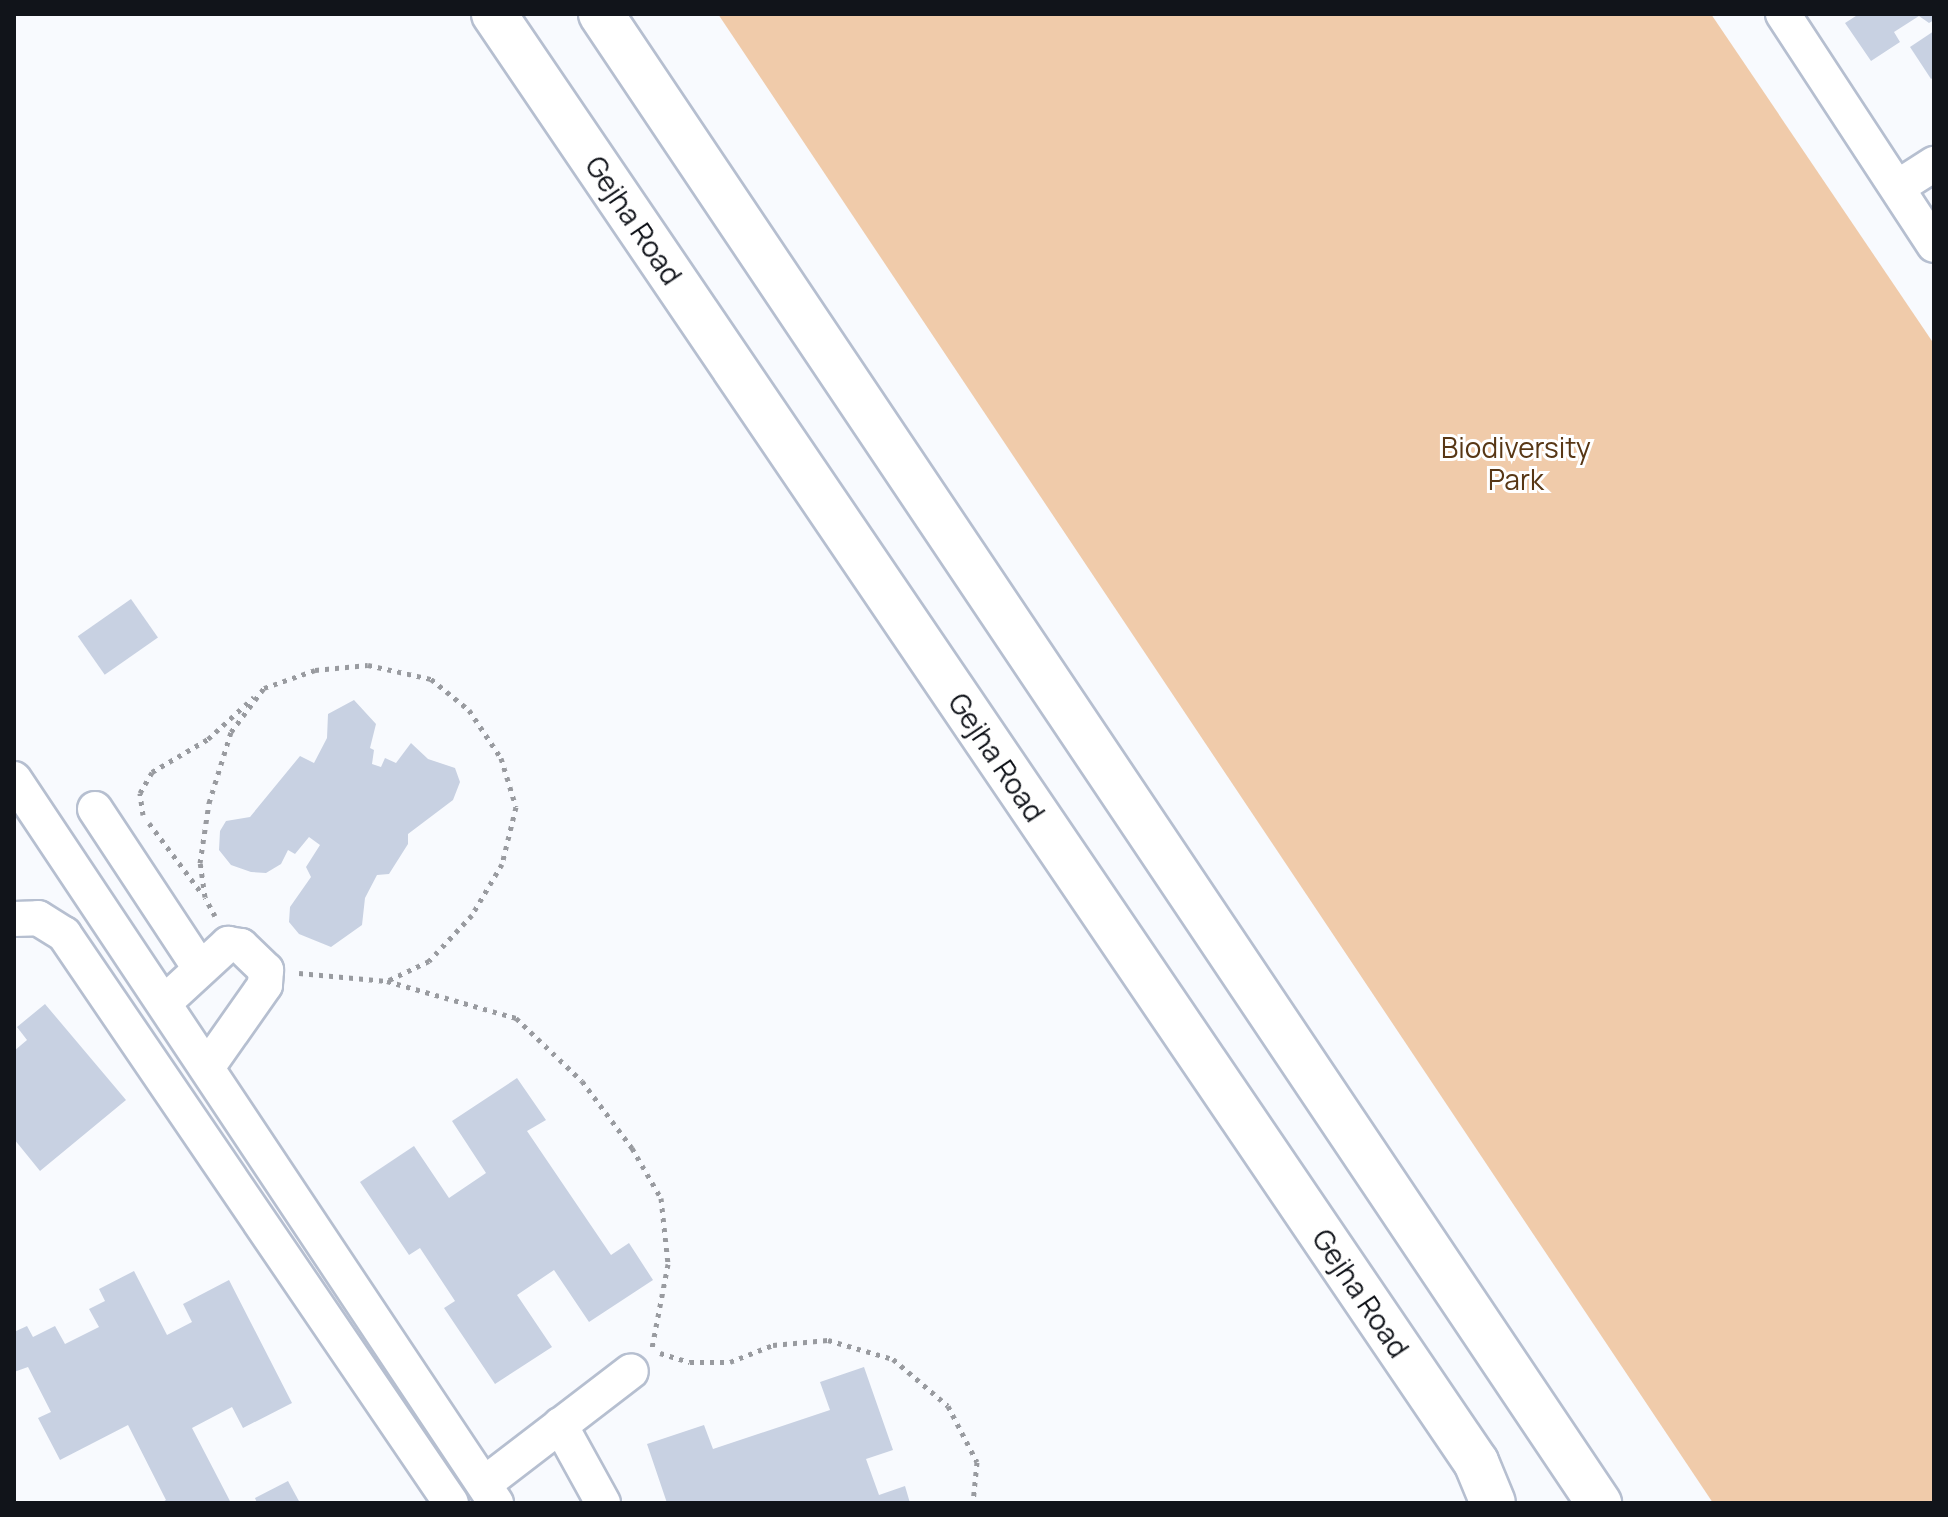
<!DOCTYPE html>
<style>
body{margin:0}
#map{position:relative;width:1948px;height:1517px;overflow:hidden;background:#f8fafe;font-family:Manrope,sans-serif}
div>[style]{position:absolute}
[style*='--x']{left:calc(var(--x)*1px);top:calc(var(--y)*1px);width:calc(var(--w)*1px);rotate:calc(var(--a)*1deg)}
.green>*{inset:0;background:#f0cbaa}
.building>*{inset:0;background:#c8d1e2;transform-origin:0 0}
.path>*{height:5px;margin-top:-2.5px;transform-origin:0;background:repeating-linear-gradient(90deg,#999ba0 0 4px,transparent 0 10px)}
.roads{filter:drop-shadow(2px 0 #b6bfd0) drop-shadow(-2px 0 #b6bfd0) drop-shadow(0 2px #b6bfd0) drop-shadow(0 -2px #b6bfd0)}
.street>*{height:34px;margin:-17px;padding:0 17px;transform-origin:17px;border-radius:17px;background:#fff}
.secondary>*{height:44px;margin:-22px;padding:0 22px;transform-origin:22px;border-radius:22px;background:#fff}
span{translate:-50% -50%;white-space:nowrap;text-align:center;line-height:1.15;-webkit-text-stroke:6px #fff;paint-order:stroke}
.street-label{font-size:28px;color:#11141a}
.park-label{font-size:28px;color:#583715}
.frame{position:absolute;inset:0;border:16px solid #11141a;pointer-events:none}
</style>
<div id="map">
<div class="green">
<i style="clip-path:polygon(718px 14px,1711px 14px,1934px 344px,1934px 1503px,1713px 1503px)"></i>
</div>
<div class="building">
<i style="clip-path:polygon(1859px 14px,1934px 14px,1934px 20px,1929px 23px,1919px 16px,1894px 32px,1900px 42px,1871px 61px,1845px 23px)"></i>
<i style="clip-path:polygon(1934px 31px,1934px 77px,1931px 79px,1910px 47px)"></i>
<i style="left:131px;top:599px;width:47px;height:65px;rotate:55deg"></i>
<i style="clip-path:polygon(354px 700px,376px 724px,370px 748px,374px 750px,372px 764px,381px 767px,385px 758px,396px 763px,411px 743px,428px 759px,455px 768px,460px 782px,453px 800px,408px 834px,408px 844px,389px 874px,377px 875px,365px 898px,362px 925px,331px 947px,299px 934px,289px 922px,290px 907px,311px 877px,306px 867px,320px 845px,309px 837px,295px 854px,288px 850px,281px 864px,266px 873px,251px 872px,231px 865px,219px 850px,220px 831px,226px 821px,250px 817px,300px 756px,314px 763px,327px 738px,328px 714px)"></i>
<i style="clip-path:polygon(45px 1004px,126px 1100px,40px 1171px,14px 1139px,14px 1051px,27px 1040px,17px 1027px)"></i>
<i style="clip-path:polygon(517px 1078px,546px 1120px,527px 1131px,611px 1255px,629px 1243px,653px 1280px,589px 1322px,554px 1270px,517px 1295px,552px 1347px,495px 1384px,444px 1308px,455px 1301px,420px 1248px,409px 1255px,360px 1182px,414px 1146px,449px 1198px,486px 1173px,452px 1121px)"></i>
<i style="clip-path:polygon(134px 1271px,167px 1335px,192px 1322px,183px 1304px,229px 1280px,292px 1403px,243px 1428px,232px 1407px,192px 1428px,231px 1503px,161px 1503px,166px 1500px,128px 1425px,60px 1460px,38px 1418px,51px 1412px,28px 1367px,14px 1372px,14px 1332px,27px 1326px,33px 1337px,55px 1326px,65px 1344px,99px 1327px,89px 1309px,105px 1301px,99px 1289px)"></i>
<i style="clip-path:polygon(864px 1367px,893px 1450px,866px 1459px,879px 1495px,905px 1486px,910px 1503px,667px 1503px,647px 1444px,704px 1425px,713px 1449px,830px 1410px,820px 1382px)"></i>
<i style="clip-path:polygon(288px 1481px,300px 1503px,257px 1503px,255px 1498px)"></i>
</div>
<div class="path">
<i style="--x:143;--y:815;--w:22;--a:-98"></i>
<i style="--x:140;--y:793;--w:24;--a:-60"></i>
<i style="--x:152;--y:772;--w:65;--a:-30.5"></i>
<i style="--x:208;--y:739;--w:62;--a:-42.4"></i>
<i style="--x:149;--y:823;--w:90;--a:53.1"></i>
<i style="--x:215;--y:916;--w:21;--a:-118"></i>
<i style="--x:205;--y:897;--w:34;--a:-98"></i>
<i style="--x:200;--y:863;--w:61;--a:-81.5"></i>
<i style="--x:209;--y:803;--w:74;--a:-72.8"></i>
<i style="--x:231;--y:732;--w:55;--a:-53.1"></i>
<i style="--x:264;--y:688;--w:54;--a:-19.4"></i>
<i style="--x:315;--y:670;--w:53;--a:-5.4"></i>
<i style="--x:368;--y:665;--w:65;--a:12.5"></i>
<i style="--x:431;--y:679;--w:49;--a:39.2"></i>
<i style="--x:469;--y:710;--w:58;--a:56.3"></i>
<i style="--x:501;--y:758;--w:51;--a:73"></i>
<i style="--x:516;--y:807;--w:59;--a:103.8"></i>
<i style="--x:502;--y:864;--w:59;--a:120.5"></i>
<i style="--x:472;--y:915;--w:63;--a:133.1"></i>
<i style="--x:429;--y:961;--w:47;--a:154.5"></i>
<i style="--x:299;--y:973;--w:88;--a:5.2"></i>
<i style="--x:387;--y:981;--w:134;--a:16"></i>
<i style="--x:516;--y:1018;--w:91;--a:43.7"></i>
<i style="--x:582;--y:1081;--w:84;--a:53.3"></i>
<i style="--x:632;--y:1148;--w:58;--a:59.9"></i>
<i style="--x:661;--y:1198;--w:66;--a:83.9"></i>
<i style="--x:668;--y:1264;--w:86;--a:100.8"></i>
<i style="--x:660;--y:1353;--w:31;--a:17"></i>
<i style="--x:690;--y:1362;--w:40;--a:0"></i>
<i style="--x:730;--y:1362;--w:46;--a:-21.6"></i>
<i style="--x:773;--y:1345;--w:55;--a:-5.2"></i>
<i style="--x:828;--y:1340;--w:68;--a:16.3"></i>
<i style="--x:893;--y:1359;--w:72;--a:40.5"></i>
<i style="--x:948;--y:1406;--w:63;--a:62.6"></i>
<i style="--x:977;--y:1462;--w:41;--a:95.6"></i>
</div>
<div class="roads">
<div class="street">
<i style="--x:1783;--y:14;--w:276;--a:56.8"></i>
<i style="--x:1898;--y:187;--w:43;--a:-32.6"></i>
<i style="--x:14;--y:779;--w:870;--a:56.35"></i>
<i style="--x:95;--y:809;--w:189;--a:56.6"></i>
<i style="--x:14;--y:919;--w:24;--a:-2"></i>
<i style="--x:38;--y:918;--w:31;--a:32"></i>
<i style="--x:64;--y:934;--w:688;--a:55.78"></i>
<i style="--x:165;--y:1002;--w:86;--a:-42.6"></i>
<i style="--x:228;--y:944;--w:13;--a:9"></i>
<i style="--x:241;--y:946;--w:35;--a:44"></i>
<i style="--x:266;--y:970;--w:15;--a:94"></i>
<i style="--x:265;--y:985;--w:99;--a:125.1"></i>
<i style="--x:560;--y:1425;--w:89;--a:61.1"></i>
<i style="--x:484;--y:1484;--w:185;--a:-37.5"></i>
</div>
<div class="secondary">
<i style="--x:494;--y:14;--w:1750;--a:55.86"></i>
<i style="--x:1476;--y:1462;--w:44;--a:67.5"></i>
<i style="--x:601;--y:14;--w:1793;--a:56.17"></i>
</div>
</div>
<div class="street-label">
<span style="left:634px;top:220px;rotate:56deg">Gejha Road</span>
<span style="left:997px;top:757px;rotate:56deg">Gejha Road</span>
<span style="left:1361px;top:1293px;rotate:56deg">Gejha Road</span>
</div>
<div class="park-label">
<span style="left:1516px;top:463px">Biodiversity<br>Park</span>
</div>
<div class="frame"></div>
</div>
